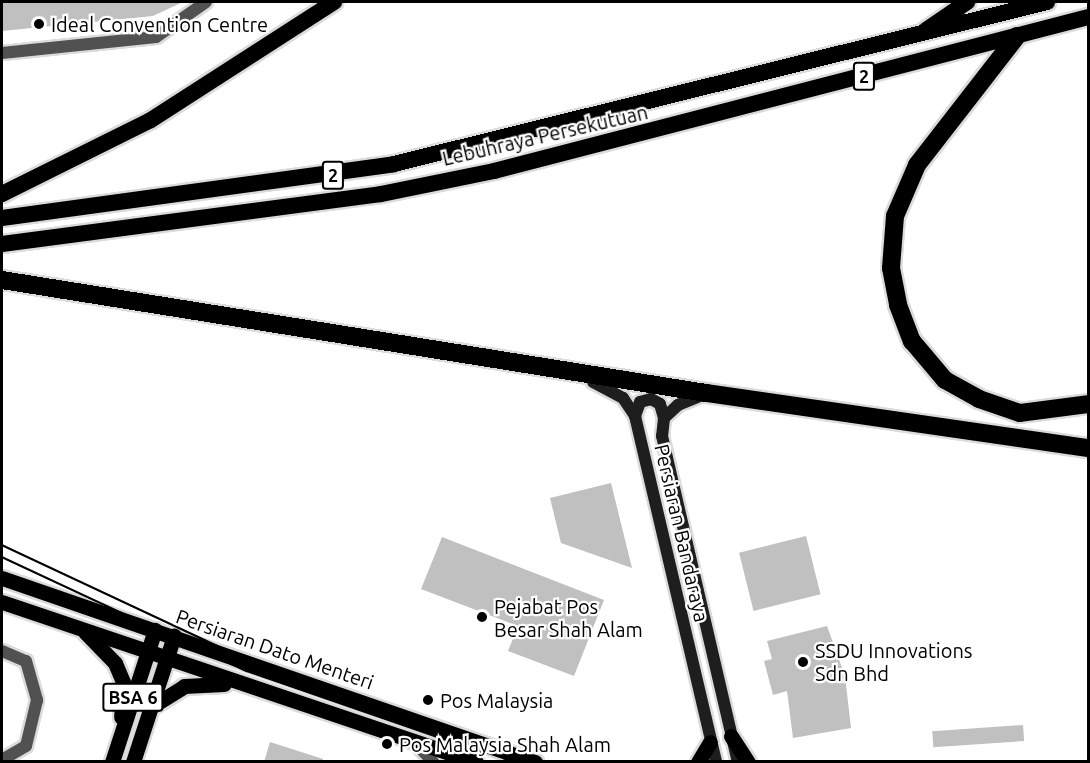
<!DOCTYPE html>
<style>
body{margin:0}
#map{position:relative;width:1090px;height:763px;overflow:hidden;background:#fff;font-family:Ubuntu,sans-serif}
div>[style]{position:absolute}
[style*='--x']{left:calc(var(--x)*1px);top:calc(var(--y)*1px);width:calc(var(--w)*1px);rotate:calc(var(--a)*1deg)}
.building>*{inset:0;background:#c0c0c0;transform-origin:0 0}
.roads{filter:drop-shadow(2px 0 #dbdbdb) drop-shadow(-2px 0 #dbdbdb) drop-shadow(0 2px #dbdbdb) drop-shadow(0 -2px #dbdbdb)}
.minor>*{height:12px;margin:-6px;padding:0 6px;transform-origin:6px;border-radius:6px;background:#515151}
.secondary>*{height:12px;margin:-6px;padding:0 6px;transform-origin:6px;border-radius:6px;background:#1e1e1e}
.primary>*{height:15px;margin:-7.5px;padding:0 7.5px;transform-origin:7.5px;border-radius:7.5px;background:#000}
.trunk>*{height:16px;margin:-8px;padding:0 8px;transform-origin:8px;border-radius:8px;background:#000}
.motorway>*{height:18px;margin:-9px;padding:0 9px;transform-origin:9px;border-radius:9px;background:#000}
.tram>*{height:1.5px;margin:-0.75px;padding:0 0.75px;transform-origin:0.75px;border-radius:0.75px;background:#000}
.dots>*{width:16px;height:16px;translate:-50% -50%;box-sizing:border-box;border:3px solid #fff;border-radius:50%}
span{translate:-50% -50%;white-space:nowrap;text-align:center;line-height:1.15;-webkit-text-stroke:4.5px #fff;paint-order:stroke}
.shield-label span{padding:2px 4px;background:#fff;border:2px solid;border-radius:4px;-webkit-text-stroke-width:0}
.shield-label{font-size:18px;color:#000;font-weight:700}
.poi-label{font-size:20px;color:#000}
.left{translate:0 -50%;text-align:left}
.street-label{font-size:20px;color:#000}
.frame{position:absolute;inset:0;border:3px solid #000;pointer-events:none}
</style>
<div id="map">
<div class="building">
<i style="clip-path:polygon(2px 2px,183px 2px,153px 16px,2px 31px)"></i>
<i style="clip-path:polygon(611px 483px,632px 568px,561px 543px,550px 498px)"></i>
<i style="left:806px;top:536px;width:60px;height:69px;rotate:76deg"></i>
<i style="clip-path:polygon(442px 537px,604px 600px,574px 676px,508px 651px,518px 626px,421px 589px)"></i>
<i style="clip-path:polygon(827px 626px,845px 676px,851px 728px,793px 738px,787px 691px,773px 695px,764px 661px,772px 659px,767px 641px)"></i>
<i style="left:1023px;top:725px;width:16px;height:91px;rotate:86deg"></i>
<i style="clip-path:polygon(270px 742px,323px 759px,323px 762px,264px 762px)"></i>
</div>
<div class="roads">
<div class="minor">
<i style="--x:2;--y:53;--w:155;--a:-5.9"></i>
<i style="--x:156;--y:37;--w:61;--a:-35"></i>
<i style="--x:2;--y:651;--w:26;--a:23"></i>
<i style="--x:26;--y:661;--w:41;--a:74.2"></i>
<i style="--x:37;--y:700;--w:47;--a:103.4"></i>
<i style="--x:26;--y:746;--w:28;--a:150"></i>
<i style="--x:413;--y:741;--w:29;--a:46"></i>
</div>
<div class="secondary">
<i style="--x:593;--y:382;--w:34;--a:28"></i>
<i style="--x:623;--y:398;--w:22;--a:56"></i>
<i style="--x:635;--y:416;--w:355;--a:76.8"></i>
<i style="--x:705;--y:394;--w:29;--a:158"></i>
<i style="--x:678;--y:405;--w:19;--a:137"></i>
<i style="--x:664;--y:418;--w:18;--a:96"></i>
<i style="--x:662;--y:436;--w:335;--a:76.9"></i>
<i style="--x:635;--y:416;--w:15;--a:-70"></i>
<i style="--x:640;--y:402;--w:11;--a:-15"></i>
<i style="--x:651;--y:399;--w:10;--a:29"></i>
<i style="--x:660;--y:404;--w:15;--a:74"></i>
</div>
<div class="primary">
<i style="--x:2;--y:578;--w:564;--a:19.05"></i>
<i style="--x:2;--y:602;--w:500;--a:18.65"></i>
<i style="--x:85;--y:632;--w:43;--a:45.9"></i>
<i style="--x:115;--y:663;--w:21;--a:67"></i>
<i style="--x:123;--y:682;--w:35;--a:93"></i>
<i style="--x:151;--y:707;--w:39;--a:-32"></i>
<i style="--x:184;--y:686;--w:40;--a:-2.9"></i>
<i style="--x:731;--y:736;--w:31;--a:57"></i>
<i style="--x:112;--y:762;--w:139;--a:-72"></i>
<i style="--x:133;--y:762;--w:133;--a:-72"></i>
<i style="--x:698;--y:762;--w:23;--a:-59"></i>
</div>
<div class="trunk">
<i style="--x:926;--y:30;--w:50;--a:-34.3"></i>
<i style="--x:2;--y:194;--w:166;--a:-26.4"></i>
<i style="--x:151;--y:120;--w:218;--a:-32.8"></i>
<i style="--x:2;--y:218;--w:396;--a:-7.8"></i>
<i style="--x:394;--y:164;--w:673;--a:-13.93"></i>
<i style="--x:2;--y:244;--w:382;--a:-7.5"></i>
<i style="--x:381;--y:194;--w:115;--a:-11.5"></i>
<i style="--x:494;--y:171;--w:614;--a:-14.53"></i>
</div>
<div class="motorway">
<i style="--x:1017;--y:36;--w:163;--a:127.8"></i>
<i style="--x:917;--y:165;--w:56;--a:113.3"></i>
<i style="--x:895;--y:216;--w:52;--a:94.4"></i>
<i style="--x:891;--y:268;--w:38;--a:79"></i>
<i style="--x:898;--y:305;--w:39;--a:69"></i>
<i style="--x:912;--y:341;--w:51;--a:49.8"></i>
<i style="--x:945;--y:380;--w:39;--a:29"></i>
<i style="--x:979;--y:399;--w:43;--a:18.9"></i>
<i style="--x:1020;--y:413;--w:69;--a:-7.5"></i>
<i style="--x:2;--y:280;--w:713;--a:9.12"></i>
<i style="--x:706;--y:393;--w:386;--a:8.2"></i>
</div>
</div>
<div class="tram">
<i style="--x:2;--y:545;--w:276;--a:25.1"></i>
<i style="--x:252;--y:662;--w:297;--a:19.7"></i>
<i style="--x:2;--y:557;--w:270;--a:25"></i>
<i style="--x:247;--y:671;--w:248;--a:19.1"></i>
</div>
<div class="dots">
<i style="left:39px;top:24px;background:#000"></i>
<i style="left:482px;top:617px;background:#000"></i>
<i style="left:803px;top:662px;background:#000"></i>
<i style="left:428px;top:700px;background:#000"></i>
<i style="left:387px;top:744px;background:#000"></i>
</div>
<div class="shield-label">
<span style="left:864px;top:76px">2</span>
<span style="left:333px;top:175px">2</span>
<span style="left:133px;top:697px">BSA 6</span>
</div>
<div class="poi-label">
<span class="left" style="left:51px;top:24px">Ideal Convention Centre</span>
<span class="left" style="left:494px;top:618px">Pejabat Pos<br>Besar Shah Alam</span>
<span class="left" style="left:815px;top:662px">SSDU Innovations<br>Sdn Bhd</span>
<span class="left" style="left:440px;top:700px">Pos Malaysia</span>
<span class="left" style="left:399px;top:744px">Pos Malaysia Shah Alam</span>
</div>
<div class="street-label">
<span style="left:545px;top:135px;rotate:-13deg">Lebuhraya Persekutuan</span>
<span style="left:682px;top:533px;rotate:77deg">Persiaran Bandaraya</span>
<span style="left:275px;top:649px;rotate:19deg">Persiaran Dato Menteri</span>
</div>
<div class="frame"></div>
</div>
